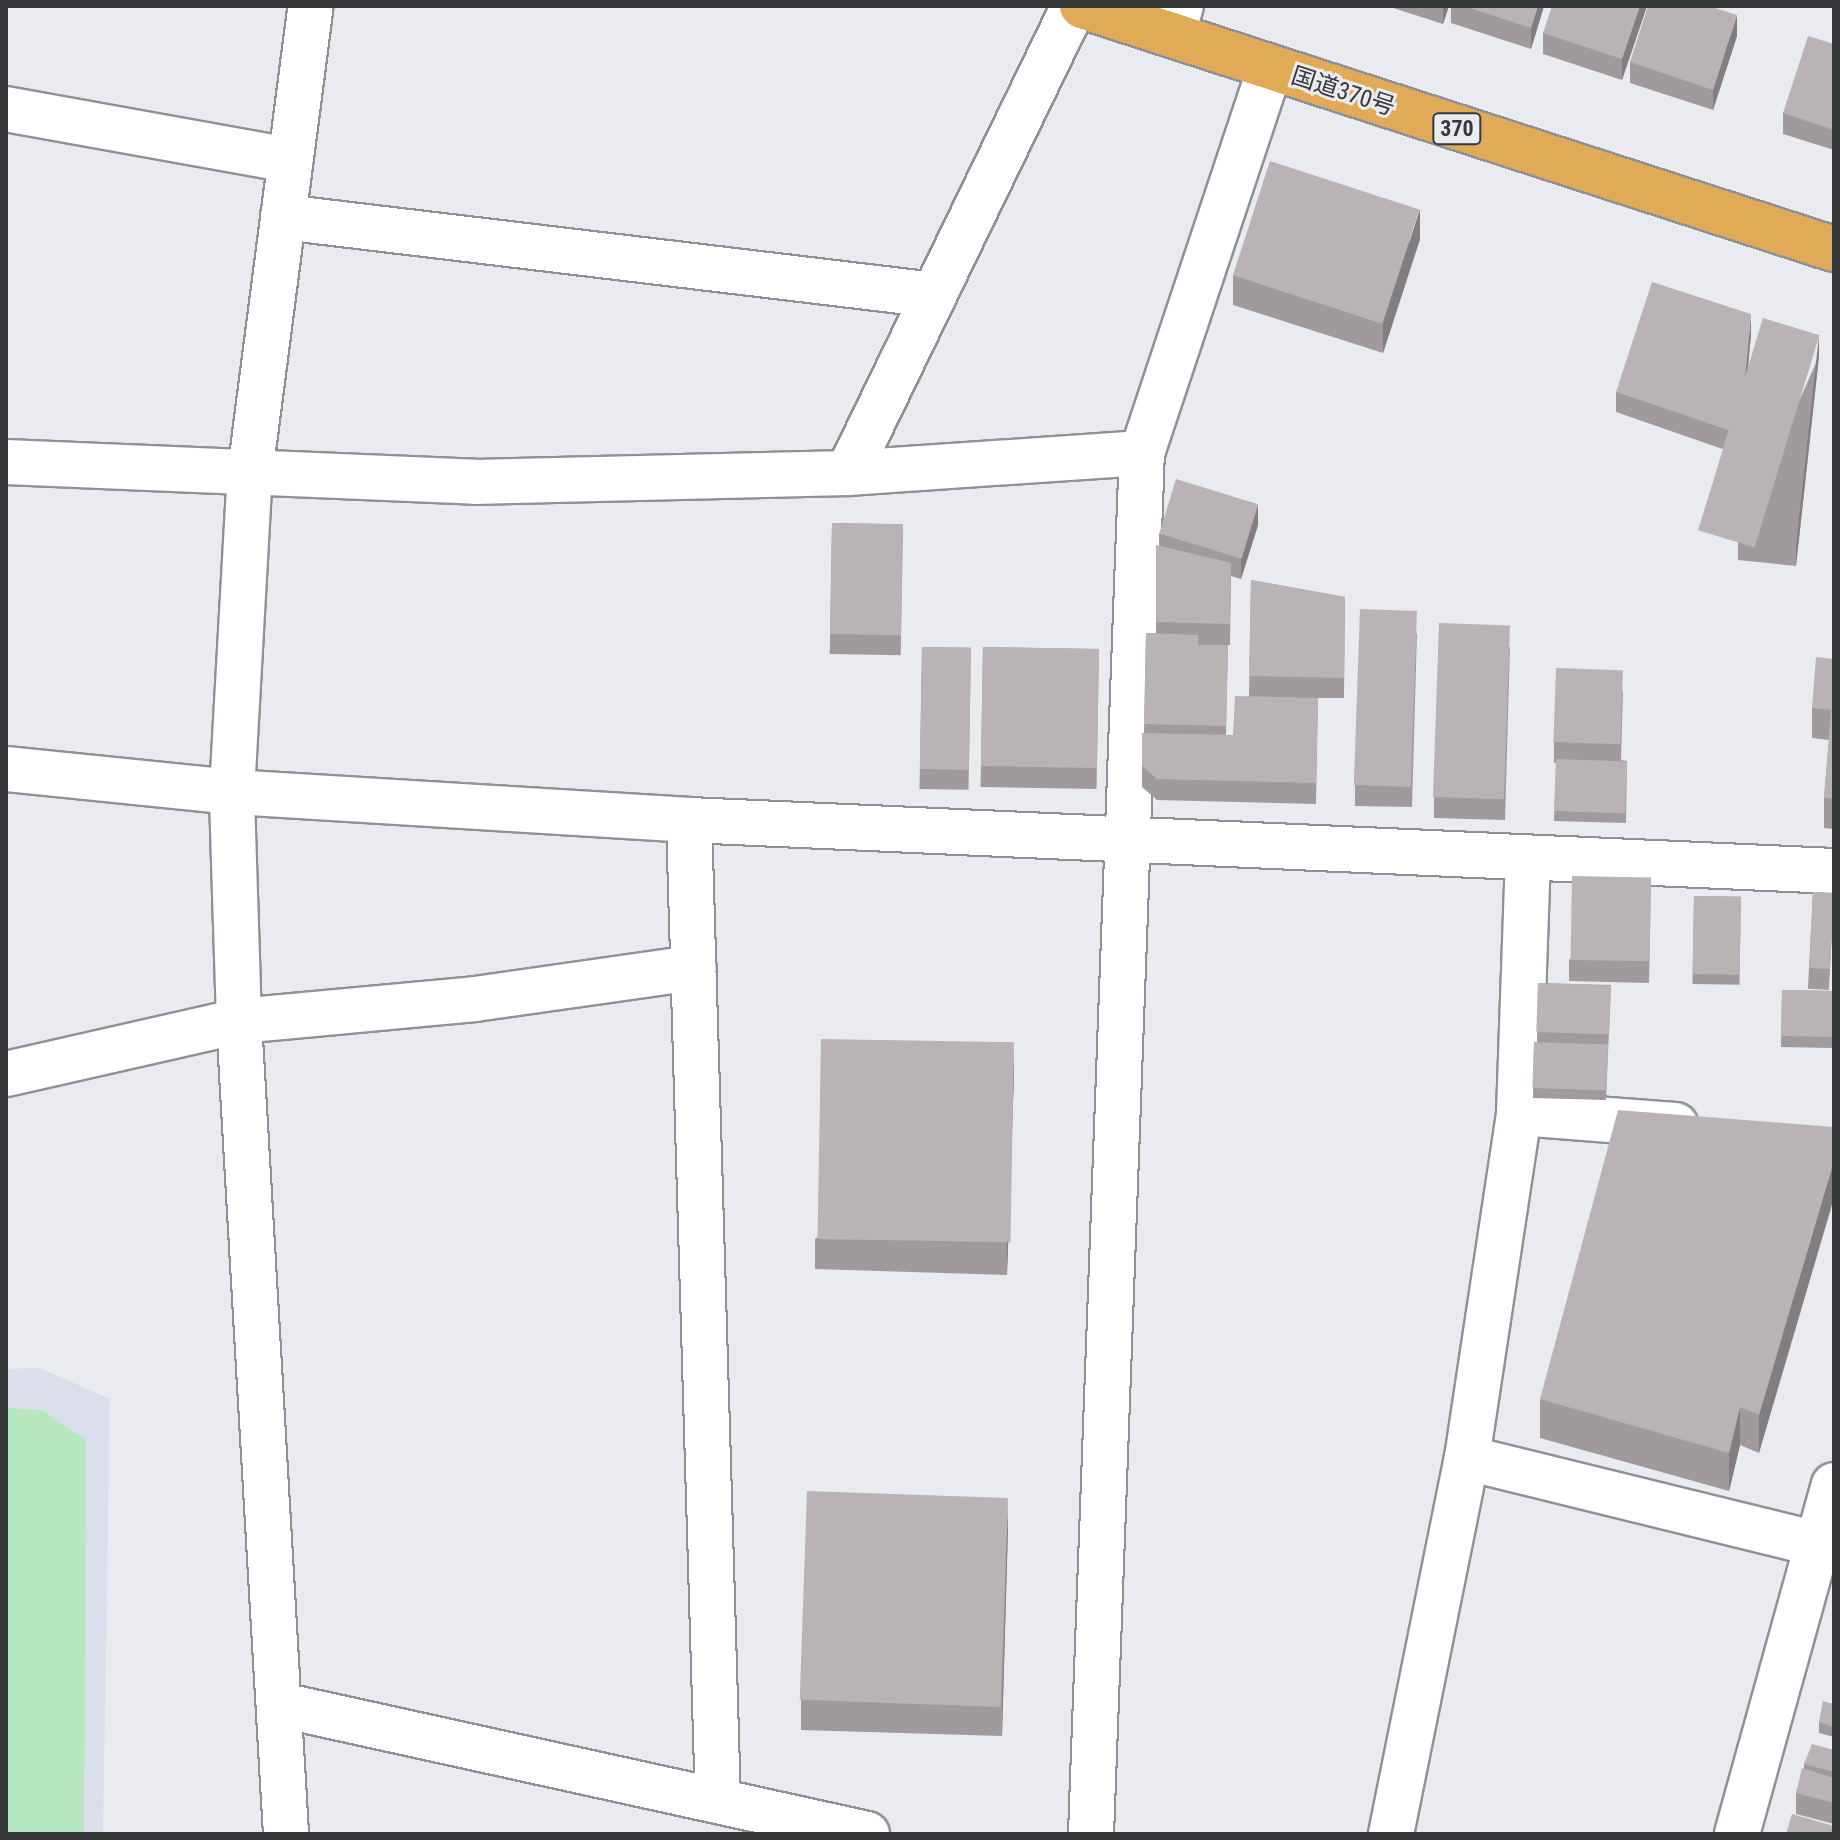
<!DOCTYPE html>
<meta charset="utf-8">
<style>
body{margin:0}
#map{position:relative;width:1840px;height:1840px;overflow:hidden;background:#e9ebf1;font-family:"Roboto Condensed","Noto Sans JP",sans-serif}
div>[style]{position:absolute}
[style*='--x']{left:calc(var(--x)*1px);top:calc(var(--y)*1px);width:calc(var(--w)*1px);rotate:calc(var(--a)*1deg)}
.built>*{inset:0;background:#dadfeb}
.green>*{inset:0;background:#b6e7be}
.roads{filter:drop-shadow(2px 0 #8f9197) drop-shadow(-2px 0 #8f9197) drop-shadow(0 2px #8f9197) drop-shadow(0 -2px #8f9197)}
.minor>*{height:44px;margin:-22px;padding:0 22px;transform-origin:22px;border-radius:22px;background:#fff}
.trunk>*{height:44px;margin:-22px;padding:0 22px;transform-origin:22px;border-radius:22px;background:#e0aa57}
.wall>*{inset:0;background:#a09a9d;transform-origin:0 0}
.shaded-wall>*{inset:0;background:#827d7f}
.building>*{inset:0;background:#bab3b6;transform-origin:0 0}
span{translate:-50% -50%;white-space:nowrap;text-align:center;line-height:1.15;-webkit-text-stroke:6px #e9ebf1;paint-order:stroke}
.shield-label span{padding:2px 6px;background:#e9ebf1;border:2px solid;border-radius:6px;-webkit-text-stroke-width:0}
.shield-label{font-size:22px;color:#363739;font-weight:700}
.street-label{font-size:24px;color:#363739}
.frame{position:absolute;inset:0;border:8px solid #363739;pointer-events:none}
</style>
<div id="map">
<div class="built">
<i style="clip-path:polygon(40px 1368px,110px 1399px,103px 1834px,6px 1834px,6px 1369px)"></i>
</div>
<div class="green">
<i style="clip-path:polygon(6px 1408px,42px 1410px,86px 1440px,84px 1834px,6px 1834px)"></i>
</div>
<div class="roads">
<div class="minor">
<i style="--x:1172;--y:35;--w:30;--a:-73"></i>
<i style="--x:6;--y:109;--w:289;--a:10.2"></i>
<i style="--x:283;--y:217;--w:656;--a:6.83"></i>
<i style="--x:6;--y:462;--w:470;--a:2.4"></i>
<i style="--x:476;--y:482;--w:372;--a:-1.4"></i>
<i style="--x:848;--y:473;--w:295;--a:-3.9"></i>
<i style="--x:1142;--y:453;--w:405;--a:-71.6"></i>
<i style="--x:848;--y:473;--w:519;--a:-64.18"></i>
<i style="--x:6;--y:769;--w:227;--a:5.8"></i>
<i style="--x:232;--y:792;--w:458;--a:3.5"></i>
<i style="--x:689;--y:820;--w:1146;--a:2.55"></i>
<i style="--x:689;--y:820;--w:981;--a:88.31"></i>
<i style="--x:6;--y:1074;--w:239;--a:-12.8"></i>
<i style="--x:239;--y:1021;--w:237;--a:-5.3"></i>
<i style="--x:475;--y:999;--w:221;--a:-8.1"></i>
<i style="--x:1519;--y:1113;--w:157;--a:4.4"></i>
<i style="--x:1467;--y:1458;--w:361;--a:13.8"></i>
<i style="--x:281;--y:1705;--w:600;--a:12.41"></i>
<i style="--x:286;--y:1834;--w:814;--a:-93.31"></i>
<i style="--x:239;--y:1021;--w:229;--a:-91.8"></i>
<i style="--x:232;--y:792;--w:320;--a:-86.8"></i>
<i style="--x:250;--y:473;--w:471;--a:-82.6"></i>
<i style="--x:1091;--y:1834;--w:1382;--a:-87.89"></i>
<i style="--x:1391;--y:1834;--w:384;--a:-78.6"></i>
<i style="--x:1467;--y:1458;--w:349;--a:-81.4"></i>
<i style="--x:1519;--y:1113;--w:255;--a:-88"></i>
<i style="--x:1737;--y:1834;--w:362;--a:-74.5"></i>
</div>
<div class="trunk">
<i style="--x:1082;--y:6;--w:790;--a:17.91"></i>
</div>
</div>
<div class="wall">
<i style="clip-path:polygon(1387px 6px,1449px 6px,1443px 24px)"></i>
<i style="clip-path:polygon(1451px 6px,1544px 6px,1531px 49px,1451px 23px)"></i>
<i style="clip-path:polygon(1647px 6px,1622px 80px,1543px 54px,1543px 33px)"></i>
<i style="clip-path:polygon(1737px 36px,1713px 110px,1630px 83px,1630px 62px)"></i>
<i style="clip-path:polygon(1834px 44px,1834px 150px,1783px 134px,1783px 113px)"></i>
<i style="clip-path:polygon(1420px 239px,1383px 353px,1233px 305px,1233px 275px)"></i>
<i style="clip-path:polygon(1751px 334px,1740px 455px,1616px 412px,1616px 392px)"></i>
<i style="clip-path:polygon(1819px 356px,1796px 566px,1738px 560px,1738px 539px)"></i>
<i style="left:832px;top:523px;width:71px;height:131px;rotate:1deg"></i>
<i style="clip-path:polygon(1258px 525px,1241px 579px,1231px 576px,1230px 645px,1198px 645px,1228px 645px,1226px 735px,1233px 735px,1249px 696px,1251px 580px,1345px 597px,1344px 698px,1318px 698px,1316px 804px,1157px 800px,1142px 787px,1142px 733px,1144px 733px,1146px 633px,1156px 633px,1156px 545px,1159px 546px,1159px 533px)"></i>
<i style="clip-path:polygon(1417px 632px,1412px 807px,1355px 806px,1355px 785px)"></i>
<i style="clip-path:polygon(1510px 646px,1505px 820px,1434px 818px,1434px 797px)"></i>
<i style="left:922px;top:647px;width:49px;height:142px;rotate:1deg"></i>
<i style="left:983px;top:647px;width:116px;height:140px;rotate:1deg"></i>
<i style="clip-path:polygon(1834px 659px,1834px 829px,1824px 828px,1824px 798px,1829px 740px,1812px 738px,1812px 708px)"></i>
<i style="clip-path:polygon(1623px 691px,1621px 760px,1627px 761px,1626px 823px,1554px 821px,1556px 763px,1554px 763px,1554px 742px)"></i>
<i style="clip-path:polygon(1651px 878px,1649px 983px,1569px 981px,1569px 960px)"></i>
<i style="left:1813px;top:892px;width:21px;height:97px;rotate:3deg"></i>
<i style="left:1694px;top:896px;width:47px;height:88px;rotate:1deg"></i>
<i style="clip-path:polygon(1538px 983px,1611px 985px,1606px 1100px,1533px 1098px,1534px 1042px,1537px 1042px)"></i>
<i style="left:1782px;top:990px;width:52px;height:57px;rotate:1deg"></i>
<i style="clip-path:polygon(1014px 1074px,1007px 1275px,815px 1269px,815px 1239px)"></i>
<i style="clip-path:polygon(1834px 1127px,1759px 1453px,1740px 1445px,1729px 1491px,1540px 1438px,1540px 1399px)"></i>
<i style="clip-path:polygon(1008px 1527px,1002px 1736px,801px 1730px,801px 1700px)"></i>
<i style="clip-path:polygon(1834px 1704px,1834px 1737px,1819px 1733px,1819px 1722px)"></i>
<i style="clip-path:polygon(1834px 1750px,1834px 1824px,1796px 1814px,1796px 1793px,1804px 1769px,1804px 1764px)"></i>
</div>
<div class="shaded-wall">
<i style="clip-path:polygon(1443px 6px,1449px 6px,1443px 24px)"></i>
<i style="clip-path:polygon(1538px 6px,1544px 6px,1531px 49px,1531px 28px)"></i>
<i style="clip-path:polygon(1640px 6px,1647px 6px,1622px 80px,1622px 59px)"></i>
<i style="clip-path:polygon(1737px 15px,1737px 36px,1713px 110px,1713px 90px)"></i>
<i style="clip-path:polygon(1420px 209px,1420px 239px,1383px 353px,1383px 323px)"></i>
<i style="clip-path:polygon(1751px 314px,1751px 334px,1740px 455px,1740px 434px)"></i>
<i style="clip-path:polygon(1819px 335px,1819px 356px,1796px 566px,1796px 546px)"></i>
<i style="clip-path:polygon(1258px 504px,1258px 525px,1241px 579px,1241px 558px)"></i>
<i style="clip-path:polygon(1014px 1044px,1014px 1074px,1007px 1275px,1007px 1245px)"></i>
<i style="clip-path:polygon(1834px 1160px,1834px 1198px,1759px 1453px,1759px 1415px)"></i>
<i style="clip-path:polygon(1740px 1407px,1740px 1445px,1729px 1491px,1729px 1453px)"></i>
<i style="clip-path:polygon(1008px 1497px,1008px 1527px,1002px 1736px,1002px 1705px)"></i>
</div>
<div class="building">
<i style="clip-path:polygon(1464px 6px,1538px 6px,1531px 28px)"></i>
<i style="clip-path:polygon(1552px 6px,1640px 6px,1622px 59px,1543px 33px)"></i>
<i style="clip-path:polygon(1648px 6px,1709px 6px,1737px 15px,1713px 90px,1630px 62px)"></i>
<i style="clip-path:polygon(1808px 36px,1834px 44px,1834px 130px,1783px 113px)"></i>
<i style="left:1270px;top:161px;width:157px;height:120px;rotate:18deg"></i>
<i style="clip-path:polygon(1652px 282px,1751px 314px,1740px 434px,1616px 392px)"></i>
<i style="left:1763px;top:318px;width:59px;height:222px;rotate:17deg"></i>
<i style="left:1176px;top:479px;width:86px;height:57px;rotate:17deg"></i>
<i style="left:832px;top:523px;width:71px;height:111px;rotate:1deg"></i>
<i style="clip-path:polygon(1156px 545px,1231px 563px,1230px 624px,1156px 622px)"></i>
<i style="clip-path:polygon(1251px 580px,1345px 597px,1344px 678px,1249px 676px)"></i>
<i style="left:1360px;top:609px;width:57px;height:176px;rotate:2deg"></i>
<i style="left:1439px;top:623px;width:71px;height:174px;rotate:2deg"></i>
<i style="clip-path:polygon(1146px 633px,1198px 635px,1198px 645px,1228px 645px,1226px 726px,1144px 724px)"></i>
<i style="left:922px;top:647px;width:49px;height:122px;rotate:1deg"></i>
<i style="left:983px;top:647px;width:116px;height:119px;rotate:1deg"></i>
<i style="clip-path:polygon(1816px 657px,1834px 659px,1834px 799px,1824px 798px,1831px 710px,1812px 708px)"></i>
<i style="left:1556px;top:668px;width:67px;height:74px;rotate:2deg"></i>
<i style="clip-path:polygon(1235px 696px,1318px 698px,1316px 783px,1157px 779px,1142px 766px,1142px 733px,1233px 735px)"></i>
<i style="left:1556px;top:759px;width:71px;height:52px;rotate:2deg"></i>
<i style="left:1572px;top:876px;width:79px;height:84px;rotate:1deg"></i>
<i style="left:1813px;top:892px;width:21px;height:76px;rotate:3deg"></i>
<i style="left:1694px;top:896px;width:47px;height:78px;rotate:1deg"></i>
<i style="left:1538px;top:983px;width:73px;height:49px;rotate:2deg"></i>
<i style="left:1782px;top:990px;width:52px;height:46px;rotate:1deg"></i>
<i style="left:821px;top:1039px;width:193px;height:200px;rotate:1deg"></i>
<i style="left:1534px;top:1042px;width:74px;height:46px;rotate:2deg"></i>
<i style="clip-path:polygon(1618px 1110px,1834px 1127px,1834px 1160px,1759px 1415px,1740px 1407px,1729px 1453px,1540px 1399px)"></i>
<i style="left:807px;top:1491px;width:201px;height:209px;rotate:2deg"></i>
<i style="clip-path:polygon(1823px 1701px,1834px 1704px,1834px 1727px,1819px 1722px)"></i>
<i style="clip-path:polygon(1812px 1744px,1834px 1750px,1834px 1772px,1804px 1764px)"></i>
<i style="clip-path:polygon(1802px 1768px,1834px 1778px,1834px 1803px,1796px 1793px)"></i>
<i style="clip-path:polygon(1792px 1814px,1834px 1826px,1834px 1834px,1786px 1834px)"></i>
</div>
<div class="shield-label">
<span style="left:1457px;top:129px">370</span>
</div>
<div class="street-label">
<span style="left:1343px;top:92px;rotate:18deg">国道370号</span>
</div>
<div class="frame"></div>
</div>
